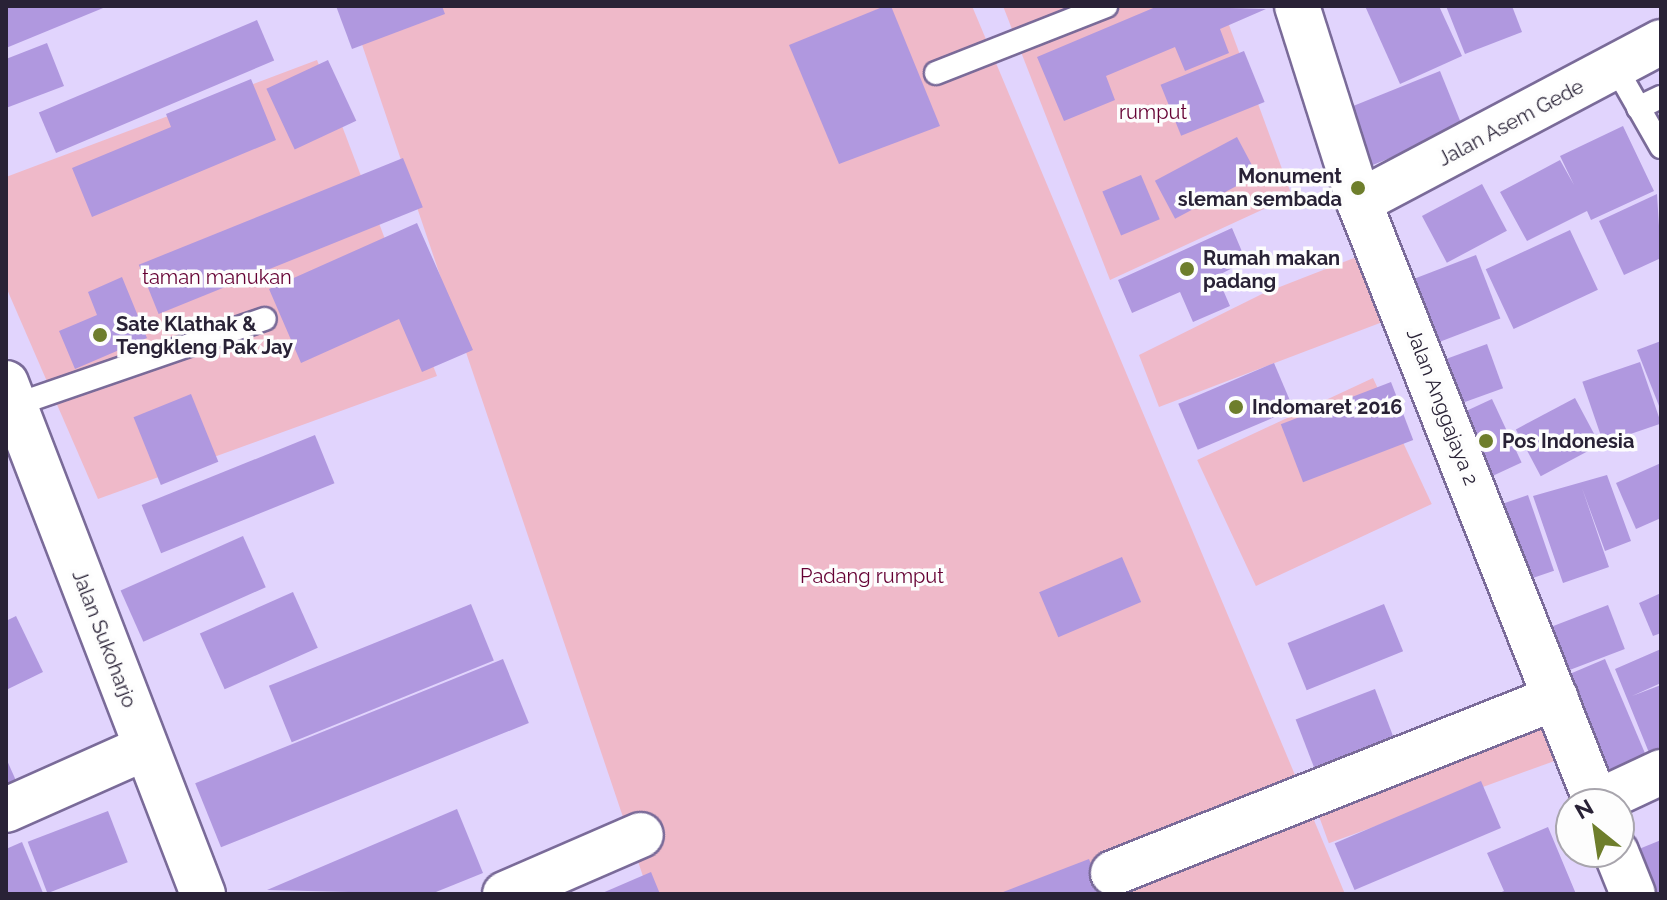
<!DOCTYPE html>
<style>
body{margin:0}
#map{position:relative;width:1667px;height:900px;overflow:hidden;background:#e1d4fd;font-family:Raleway,sans-serif}
div>[style]{position:absolute}
[style*='--x']{left:calc(var(--x)*1px);top:calc(var(--y)*1px);width:calc(var(--w)*1px);rotate:calc(var(--a)*1deg)}
.green>*{inset:0;background:#efb9c9;transform-origin:0 0}
.building>*{inset:0;background:#b098df;transform-origin:0 0}
.roads{filter:drop-shadow(2px 0 #7a6b99) drop-shadow(-2px 0 #7a6b99) drop-shadow(0 2px #7a6b99) drop-shadow(0 -2px #7a6b99)}
.lane>*{height:22px;margin:-11px;padding:0 11px;transform-origin:11px;border-radius:11px;background:#fff}
.street>*{height:44px;margin:-22px;padding:0 22px;transform-origin:22px;border-radius:22px;background:#fff}
.secondary>*{height:44px;margin:-22px;padding:0 22px;transform-origin:22px;border-radius:22px;background:#fff}
.dots>*{width:22px;height:22px;translate:-50% -50%;box-sizing:border-box;border:4px solid #fdfdfd;border-radius:50%}
span{translate:-50% -50%;white-space:nowrap;text-align:center;line-height:1.15;-webkit-text-stroke:7px #fdfdfd;paint-order:stroke}
.park-label{font-size:20px;color:#650033}
.street-label{font-size:20px;color:#292236}
.poi-label{font-size:20px;color:#292236;font-weight:700}
.right{translate:-100% -50%;text-align:right}
.left{translate:0 -50%;text-align:left}
.frame{position:absolute;inset:0;border:8px solid #292236;pointer-events:none}
.north{position:absolute;left:1555px;top:788px;width:80px;height:80px;box-sizing:border-box;background:#fdfdfd;border:2px solid #a8a5ad;border-radius:50%;rotate:330deg;font-size:22px;font-weight:700;line-height:32px;text-align:center;color:#292236}
.north::after{content:'';display:block;margin:auto;width:28px;height:36px;background:#6e7e2c;clip-path:polygon(50% 0,100% 100%,50% 72%,0 100%)}
</style>
<div id="map">
<div class="green">
<i style="clip-path:polygon(349px 6px,972px 6px,1345px 894px,649px 894px)"></i>
<i style="clip-path:polygon(1003px 6px,1222px 6px,1292px 196px,1110px 280px)"></i>
<i style="clip-path:polygon(317px 60px,437px 376px,98px 499px,6px 287px,6px 177px)"></i>
<i style="clip-path:polygon(1354px 258px,1401px 315px,1159px 407px,1139px 355px,1264px 293px)"></i>
<i style="left:1373px;top:378px;width:139px;height:194px;rotate:65deg"></i>
<i style="left:1551px;top:708px;width:51px;height:255px;rotate:70deg"></i>
</div>
<div class="building">
<i style="clip-path:polygon(6px 6px,108px 6px,6px 48px)"></i>
<i style="clip-path:polygon(336px 6px,442px 6px,445px 14px,352px 49px)"></i>
<i style="clip-path:polygon(885px 6px,891px 6px,940px 126px,839px 164px,789px 45px)"></i>
<i style="clip-path:polygon(1158px 6px,1266px 9px,1220px 29px,1229px 53px,1185px 71px,1175px 47px,1106px 76px,1115px 100px,1064px 121px,1037px 57px)"></i>
<i style="clip-path:polygon(1365px 6px,1439px 6px,1462px 56px,1400px 84px)"></i>
<i style="clip-path:polygon(1446px 6px,1512px 6px,1522px 32px,1465px 54px)"></i>
<i style="left:257px;top:20px;width:44px;height:237px;rotate:67deg"></i>
<i style="clip-path:polygon(47px 43px,64px 86px,6px 108px,6px 59px)"></i>
<i style="left:1244px;top:51px;width:55px;height:90px;rotate:68deg"></i>
<i style="left:328px;top:60px;width:67px;height:68px;rotate:65deg"></i>
<i style="left:1440px;top:71px;width:62px;height:105px;rotate:68deg"></i>
<i style="clip-path:polygon(251px 79px,276px 140px,92px 217px,72px 168px,171px 127px,166px 114px)"></i>
<i style="clip-path:polygon(1623px 126px,1654px 191px,1591px 220px,1587px 211px,1527px 241px,1500px 192px,1560px 160px,1574px 185px,1560px 156px)"></i>
<i style="left:1237px;top:137px;width:43px;height:93px;rotate:62deg"></i>
<i style="left:403px;top:158px;width:53px;height:285px;rotate:68deg"></i>
<i style="left:1141px;top:175px;width:48px;height:42px;rotate:67deg"></i>
<i style="left:1482px;top:184px;width:53px;height:68px;rotate:62deg"></i>
<i style="clip-path:polygon(1657px 194px,1661px 258px,1624px 275px,1599px 221px)"></i>
<i style="clip-path:polygon(417px 223px,473px 350px,422px 372px,399px 319px,301px 363px,269px 289px)"></i>
<i style="clip-path:polygon(1232px 228px,1246px 261px,1217px 276px,1230px 306px,1193px 322px,1180px 292px,1132px 313px,1118px 280px)"></i>
<i style="left:1570px;top:230px;width:66px;height:93px;rotate:65deg"></i>
<i style="left:1476px;top:255px;width:68px;height:71px;rotate:69deg"></i>
<i style="clip-path:polygon(122px 277px,147px 338px,75px 369px,59px 331px,97px 315px,88px 292px)"></i>
<i style="clip-path:polygon(1661px 341px,1661px 411px,1637px 350px)"></i>
<i style="left:1487px;top:344px;width:47px;height:48px;rotate:70deg"></i>
<i style="left:1640px;top:362px;width:65px;height:61px;rotate:71deg"></i>
<i style="left:1274px;top:363px;width:50px;height:104px;rotate:67deg"></i>
<i style="left:1391px;top:382px;width:62px;height:118px;rotate:69deg"></i>
<i style="left:191px;top:394px;width:73px;height:62px;rotate:68deg"></i>
<i style="left:1575px;top:398px;width:53px;height:67px;rotate:62deg"></i>
<i style="left:1492px;top:399px;width:70px;height:47px;rotate:65deg"></i>
<i style="left:315px;top:435px;width:52px;height:187px;rotate:68deg"></i>
<i style="clip-path:polygon(1661px 463px,1661px 518px,1636px 529px,1616px 483px)"></i>
<i style="clip-path:polygon(1607px 475px,1631px 541px,1605px 551px,1582px 488px,1609px 567px,1563px 583px,1533px 496px)"></i>
<i style="left:1528px;top:495px;width:80px;height:40px;rotate:71deg"></i>
<i style="left:243px;top:536px;width:56px;height:134px;rotate:66deg"></i>
<i style="left:1122px;top:557px;width:49px;height:90px;rotate:67deg"></i>
<i style="left:293px;top:592px;width:61px;height:102px;rotate:66deg"></i>
<i style="clip-path:polygon(1661px 593px,1661px 633px,1653px 636px,1639px 603px)"></i>
<i style="left:471px;top:604px;width:61px;height:218px;rotate:68deg"></i>
<i style="left:1384px;top:604px;width:51px;height:104px;rotate:68deg"></i>
<i style="left:1608px;top:605px;width:47px;height:69px;rotate:69deg"></i>
<i style="clip-path:polygon(16px 616px,43px 672px,6px 690px,6px 621px)"></i>
<i style="clip-path:polygon(1661px 649px,1661px 683px,1632px 696px,1661px 685px,1661px 756px,1652px 760px,1615px 669px)"></i>
<i style="left:503px;top:659px;width:69px;height:332px;rotate:68deg"></i>
<i style="left:1605px;top:659px;width:119px;height:48px;rotate:67deg"></i>
<i style="left:1375px;top:689px;width:64px;height:85px;rotate:69deg"></i>
<i style="clip-path:polygon(6px 758px,17px 783px,6px 788px)"></i>
<i style="left:1481px;top:781px;width:51px;height:159px;rotate:67deg"></i>
<i style="clip-path:polygon(457px 809px,483px 873px,431px 894px,267px 890px)"></i>
<i style="left:108px;top:811px;width:55px;height:86px;rotate:69deg"></i>
<i style="clip-path:polygon(1548px 827px,1576px 894px,1497px 894px,1504px 891px,1487px 853px)"></i>
<i style="clip-path:polygon(1661px 840px,1661px 894px,1658px 894px,1639px 849px)"></i>
<i style="clip-path:polygon(22px 842px,43px 893px,41px 894px,6px 894px,6px 849px)"></i>
<i style="clip-path:polygon(1089px 859px,1103px 894px,998px 894px)"></i>
<i style="clip-path:polygon(651px 872px,660px 894px,600px 894px)"></i>
</div>
<div class="roads">
<div class="lane">
<i style="--x:1616;--y:68;--w:91;--a:60.3"></i>
<i style="--x:936;--y:73;--w:183;--a:-21.5"></i>
<i style="--x:1638;--y:108;--w:25;--a:-26"></i>
<i style="--x:15;--y:405;--w:264;--a:-19"></i>
</div>
<div class="street">
<i style="--x:1597;--y:802;--w:71;--a:-25.1"></i>
<i style="--x:6;--y:810;--w:152;--a:-24"></i>
<i style="--x:1113;--y:873;--w:476;--a:-21.6"></i>
<i style="--x:505;--y:894;--w:148;--a:-23.5"></i>
</div>
<div class="secondary">
<i style="--x:1297;--y:6;--w:206;--a:72.4"></i>
<i style="--x:1359;--y:202;--w:647;--a:68.43"></i>
<i style="--x:1359;--y:202;--w:342;--a:-27.9"></i>
<i style="--x:6;--y:383;--w:548;--a:68.92"></i>
<i style="--x:1616;--y:852;--w:45;--a:68"></i>
</div>
</div>
<div class="dots">
<i style="left:1358px;top:188px;background:#6e7e2c"></i>
<i style="left:1187px;top:269px;background:#6e7e2c"></i>
<i style="left:100px;top:335px;background:#6e7e2c"></i>
<i style="left:1236px;top:407px;background:#6e7e2c"></i>
<i style="left:1486px;top:441px;background:#6e7e2c"></i>
</div>
<div class="park-label">
<span style="left:1153px;top:112px">rumput</span>
<span style="left:217px;top:277px">taman manukan</span>
<span style="left:872px;top:576px">Padang rumput</span>
</div>
<div class="street-label">
<span style="left:1511px;top:123px;rotate:-28deg">Jalan Asem Gede</span>
<span style="left:1442px;top:407px;rotate:69deg">Jalan Anggajaya 2</span>
<span style="left:104px;top:639px;rotate:69deg">Jalan Sukoharjo</span>
</div>
<div class="poi-label">
<span class="right" style="left:1342px;top:188px">Monument<br>sleman sembada</span>
<span class="left" style="left:1203px;top:270px">Rumah makan<br>padang</span>
<span class="left" style="left:116px;top:336px">Sate Klathak &amp;<br>Tengkleng Pak Jay</span>
<span class="left" style="left:1252px;top:407px">Indomaret 2016</span>
<span class="left" style="left:1502px;top:441px">Pos Indonesia</span>
</div>
<div class="frame"></div>
<div class="north">N</div>
</div>
